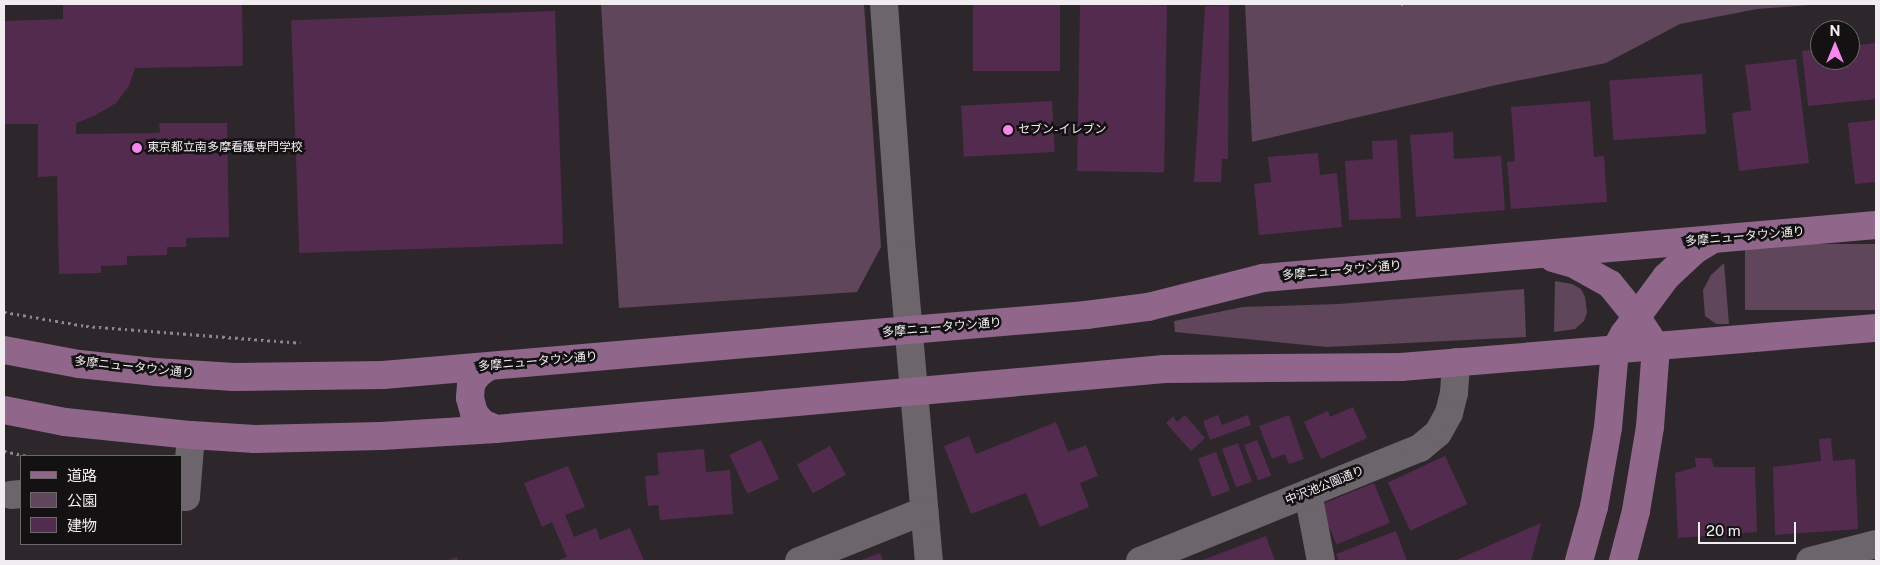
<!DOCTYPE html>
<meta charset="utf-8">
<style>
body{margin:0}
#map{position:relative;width:1880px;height:565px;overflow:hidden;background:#2d272c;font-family:"Public Sans","Noto Sans JP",sans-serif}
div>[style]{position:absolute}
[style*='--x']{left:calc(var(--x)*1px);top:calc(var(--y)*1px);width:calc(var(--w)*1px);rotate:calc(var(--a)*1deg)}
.green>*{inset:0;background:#5f465b;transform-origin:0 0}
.building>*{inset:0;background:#532b4e;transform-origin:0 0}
.path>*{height:3px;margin-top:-1.5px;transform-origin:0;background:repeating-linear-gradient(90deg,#8c878c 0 2.5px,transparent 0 6.5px)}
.minor>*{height:28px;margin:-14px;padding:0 14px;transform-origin:14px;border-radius:14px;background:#6c656b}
.major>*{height:28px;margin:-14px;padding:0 14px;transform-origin:14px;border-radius:14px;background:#90668b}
.dots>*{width:14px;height:14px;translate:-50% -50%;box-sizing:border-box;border:2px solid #141113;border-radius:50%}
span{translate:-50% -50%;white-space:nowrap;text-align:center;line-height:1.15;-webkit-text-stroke:5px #141113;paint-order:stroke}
.poi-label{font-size:12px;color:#f0ecf0}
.left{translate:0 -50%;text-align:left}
.street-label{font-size:12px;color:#f0ecf0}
.frame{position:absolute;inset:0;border:5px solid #f0ecf0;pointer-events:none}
.legend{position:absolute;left:20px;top:455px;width:162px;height:90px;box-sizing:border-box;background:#141113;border:1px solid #6c696b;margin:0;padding:6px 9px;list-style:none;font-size:15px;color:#f0ecf0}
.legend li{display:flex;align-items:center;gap:10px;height:25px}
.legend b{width:25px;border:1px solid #6c696b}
.north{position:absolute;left:1810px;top:20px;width:50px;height:50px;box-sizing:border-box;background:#141113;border:1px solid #6c696b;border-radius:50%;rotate:0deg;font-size:14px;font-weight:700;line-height:20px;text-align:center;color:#f0ecf0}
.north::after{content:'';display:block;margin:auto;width:18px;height:22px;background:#f788eb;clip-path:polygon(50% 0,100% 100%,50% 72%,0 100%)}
.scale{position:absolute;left:1698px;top:522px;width:98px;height:22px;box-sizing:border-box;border:2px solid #f0ecf0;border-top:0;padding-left:6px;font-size:15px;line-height:18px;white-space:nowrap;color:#f0ecf0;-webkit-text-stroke:4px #141113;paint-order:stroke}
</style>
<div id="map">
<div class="green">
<i style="clip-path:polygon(601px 4px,864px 4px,881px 247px,857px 292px,619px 308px)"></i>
<i style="clip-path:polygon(1245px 4px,1822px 4px,1757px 9px,1680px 24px,1606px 63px,1496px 85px,1252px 142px)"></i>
<i style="left:1876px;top:244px;width:66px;height:131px;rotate:90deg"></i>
<i style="clip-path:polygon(1724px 263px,1729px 324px,1716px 324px,1705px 316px,1703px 290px,1711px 275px)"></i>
<i style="clip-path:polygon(1555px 281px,1572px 284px,1581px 289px,1585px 297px,1587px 312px,1584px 321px,1575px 329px,1554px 332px)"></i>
<i style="clip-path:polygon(1524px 289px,1526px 337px,1327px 347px,1175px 332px,1174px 321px,1243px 307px,1339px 304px)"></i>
</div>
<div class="building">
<i style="clip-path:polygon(63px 4px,242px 4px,243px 66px,135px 68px,129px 86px,116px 103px,94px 116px,76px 123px,76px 134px,160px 133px,159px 123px,227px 123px,229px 237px,186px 238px,186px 247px,167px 247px,167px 255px,127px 256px,127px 265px,101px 266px,101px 273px,59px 274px,57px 176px,38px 177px,38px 124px,4px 124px,4px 21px,63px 19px)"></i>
<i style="left:973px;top:4px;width:87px;height:67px"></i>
<i style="left:1080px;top:4px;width:87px;height:167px;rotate:1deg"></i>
<i style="clip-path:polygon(1229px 5px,1228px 159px,1222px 159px,1221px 182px,1194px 182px,1205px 6px)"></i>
<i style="left:555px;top:11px;width:233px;height:264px;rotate:88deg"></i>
<i style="clip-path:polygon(1876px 43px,1876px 99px,1808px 106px,1802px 51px,1820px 49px,1820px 60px,1850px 60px,1850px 46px)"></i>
<i style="clip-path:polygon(1796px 59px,1809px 163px,1739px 171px,1732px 113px,1751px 110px,1745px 65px)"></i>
<i style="left:1702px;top:74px;width:60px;height:93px;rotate:86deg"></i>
<i style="left:1052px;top:101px;width:51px;height:91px;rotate:87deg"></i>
<i style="clip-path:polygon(1590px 101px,1594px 157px,1604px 156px,1607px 202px,1511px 209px,1507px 162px,1515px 161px,1511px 107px)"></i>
<i style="clip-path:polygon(1876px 120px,1876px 182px,1855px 184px,1848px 123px)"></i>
<i style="clip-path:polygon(1453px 132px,1454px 159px,1501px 156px,1505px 210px,1416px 217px,1410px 135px)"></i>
<i style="clip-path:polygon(1397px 140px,1401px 218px,1349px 220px,1345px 161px,1373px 159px,1372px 141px)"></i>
<i style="clip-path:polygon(1318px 153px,1320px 175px,1337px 173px,1342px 227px,1259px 235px,1254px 184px,1271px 182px,1268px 157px)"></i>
<i style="clip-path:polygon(1353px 407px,1367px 438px,1321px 459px,1304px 422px,1328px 411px,1330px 417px)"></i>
<i style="clip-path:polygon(1185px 415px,1205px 438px,1191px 451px,1166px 423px,1173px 416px,1177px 422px)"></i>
<i style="clip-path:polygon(1218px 415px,1222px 425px,1248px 415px,1251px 425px,1210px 440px,1203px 421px)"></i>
<i style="clip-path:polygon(1289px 415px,1304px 459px,1289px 464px,1285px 454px,1272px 459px,1259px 426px)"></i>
<i style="clip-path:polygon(1056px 422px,1068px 452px,1086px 445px,1098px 476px,1080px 483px,1089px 507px,1040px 527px,1026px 493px,971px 514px,944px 446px,969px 436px,976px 454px)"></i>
<i style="clip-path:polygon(1831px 438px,1833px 461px,1855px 459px,1858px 529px,1775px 535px,1773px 467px,1821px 461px,1819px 439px)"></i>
<i style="left:761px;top:440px;width:43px;height:35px;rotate:65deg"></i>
<i style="left:1257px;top:440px;width:38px;height:14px;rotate:68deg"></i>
<i style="left:1238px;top:443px;width:41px;height:17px;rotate:70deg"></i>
<i style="left:830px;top:446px;width:33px;height:38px;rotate:61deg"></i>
<i style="clip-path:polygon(704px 449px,706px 472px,730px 470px,733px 514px,660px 520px,658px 505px,648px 506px,645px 476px,659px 475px,657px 453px)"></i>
<i style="left:1216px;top:452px;width:41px;height:19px;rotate:70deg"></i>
<i style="left:1445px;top:456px;width:53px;height:63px;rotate:65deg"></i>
<i style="clip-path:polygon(1695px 458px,1711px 458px,1714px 467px,1755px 467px,1757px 532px,1678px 538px,1675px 473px,1696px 467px)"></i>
<i style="clip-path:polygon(568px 466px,585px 507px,565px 515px,574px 537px,596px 528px,600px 540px,630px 528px,644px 561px,556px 561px,567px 557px,552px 522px,542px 527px,524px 483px)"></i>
<i style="left:1374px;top:483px;width:43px;height:58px;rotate:68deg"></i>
<i style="clip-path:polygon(1541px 523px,1531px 561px,1454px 561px)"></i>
<i style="clip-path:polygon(1396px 531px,1407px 561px,1339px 561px,1336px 554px)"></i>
<i style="clip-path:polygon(1266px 536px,1275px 561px,1200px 561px)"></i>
<i style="clip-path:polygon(880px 553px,883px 561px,859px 561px)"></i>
<i style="clip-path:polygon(457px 557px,458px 561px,444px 561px)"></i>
</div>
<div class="path">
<i style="--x:1401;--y:4;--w:4;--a:0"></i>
<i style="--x:4;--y:312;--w:83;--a:9.7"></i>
<i style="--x:86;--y:326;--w:215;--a:4.5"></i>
<i style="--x:4;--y:451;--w:25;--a:12"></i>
</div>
<div class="minor">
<i style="--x:884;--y:4;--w:251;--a:85.9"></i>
<i style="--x:902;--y:254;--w:308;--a:85"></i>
<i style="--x:1308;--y:493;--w:69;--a:79.2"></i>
<i style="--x:11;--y:495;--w:10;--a:-6"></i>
<i style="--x:181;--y:496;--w:5;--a:11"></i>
<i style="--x:186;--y:497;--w:62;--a:-85.4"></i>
<i style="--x:799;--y:561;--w:135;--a:-21.8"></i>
<i style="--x:1140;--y:561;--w:302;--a:-22"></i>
<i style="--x:1420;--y:448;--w:23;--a:-40"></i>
<i style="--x:1438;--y:433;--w:23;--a:-61"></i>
<i style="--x:1449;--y:413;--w:21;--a:-76"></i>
<i style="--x:1454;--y:393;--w:31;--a:-86"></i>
<i style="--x:1810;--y:561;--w:68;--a:-14.4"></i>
</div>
<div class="major">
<i style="--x:1553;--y:258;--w:22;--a:16"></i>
<i style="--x:1574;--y:264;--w:41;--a:29.1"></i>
<i style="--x:1610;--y:284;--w:41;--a:50.9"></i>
<i style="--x:1636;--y:316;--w:37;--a:57"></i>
<i style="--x:1656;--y:347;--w:80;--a:94.3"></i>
<i style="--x:1650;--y:427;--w:85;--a:99.5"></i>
<i style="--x:1636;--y:511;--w:52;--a:104.6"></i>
<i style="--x:4;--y:350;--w:76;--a:10.6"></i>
<i style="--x:79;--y:364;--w:76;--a:6"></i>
<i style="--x:155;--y:372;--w:79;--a:3.6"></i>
<i style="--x:234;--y:377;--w:149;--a:-0.8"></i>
<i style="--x:383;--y:375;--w:706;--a:-4.88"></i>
<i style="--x:1086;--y:315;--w:63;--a:-7.4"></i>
<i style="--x:1148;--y:307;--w:119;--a:-14.2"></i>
<i style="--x:1263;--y:278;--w:615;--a:-4.94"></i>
<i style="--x:488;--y:367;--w:12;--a:145"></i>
<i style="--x:478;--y:374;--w:12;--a:125"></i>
<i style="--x:471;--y:384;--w:14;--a:94"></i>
<i style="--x:470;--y:398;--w:16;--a:75"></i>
<i style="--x:474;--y:413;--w:13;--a:51"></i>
<i style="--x:482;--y:423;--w:15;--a:23"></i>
<i style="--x:4;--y:410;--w:62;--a:11.1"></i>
<i style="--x:65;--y:422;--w:127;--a:5.9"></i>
<i style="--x:191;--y:435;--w:64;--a:3.6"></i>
<i style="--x:255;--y:439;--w:126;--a:-1.4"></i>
<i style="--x:381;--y:436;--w:115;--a:-3.5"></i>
<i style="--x:496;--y:429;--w:671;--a:-5.13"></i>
<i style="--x:1164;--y:369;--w:237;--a:-0.5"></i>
<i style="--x:1401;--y:367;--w:477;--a:-4.7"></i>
<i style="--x:1579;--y:561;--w:56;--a:-74.5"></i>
<i style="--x:1594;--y:507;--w:80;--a:-80"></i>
<i style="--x:1608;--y:428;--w:78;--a:-84.9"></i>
<i style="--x:1615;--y:350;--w:18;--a:-61"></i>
<i style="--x:1624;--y:334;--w:71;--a:-53.6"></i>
<i style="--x:1666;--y:277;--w:40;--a:-43"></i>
<i style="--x:1695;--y:250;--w:17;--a:-31"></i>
</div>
<div class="dots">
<i style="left:1008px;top:130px;background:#f788eb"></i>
<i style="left:137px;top:148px;background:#f788eb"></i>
</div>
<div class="poi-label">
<span class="left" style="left:1018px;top:130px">セブン-イレブン</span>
<span class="left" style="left:147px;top:148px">東京都立南多摩看護専門学校</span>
</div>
<div class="street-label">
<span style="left:1745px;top:237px;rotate:-5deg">多摩ニュータウン通り</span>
<span style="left:1342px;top:271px;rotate:-5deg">多摩ニュータウン通り</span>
<span style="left:942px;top:328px;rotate:-5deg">多摩ニュータウン通り</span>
<span style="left:538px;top:362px;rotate:-5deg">多摩ニュータウン通り</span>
<span style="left:134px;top:368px;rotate:6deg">多摩ニュータウン通り</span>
<span style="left:1325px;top:486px;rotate:-22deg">中沢池公園通り</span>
</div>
<div class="frame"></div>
<ul class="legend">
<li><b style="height:6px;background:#90668b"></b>道路</li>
<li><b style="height:14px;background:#5f465b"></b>公園</li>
<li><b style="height:14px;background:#532b4e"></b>建物</li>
</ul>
<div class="north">N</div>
<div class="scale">20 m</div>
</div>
